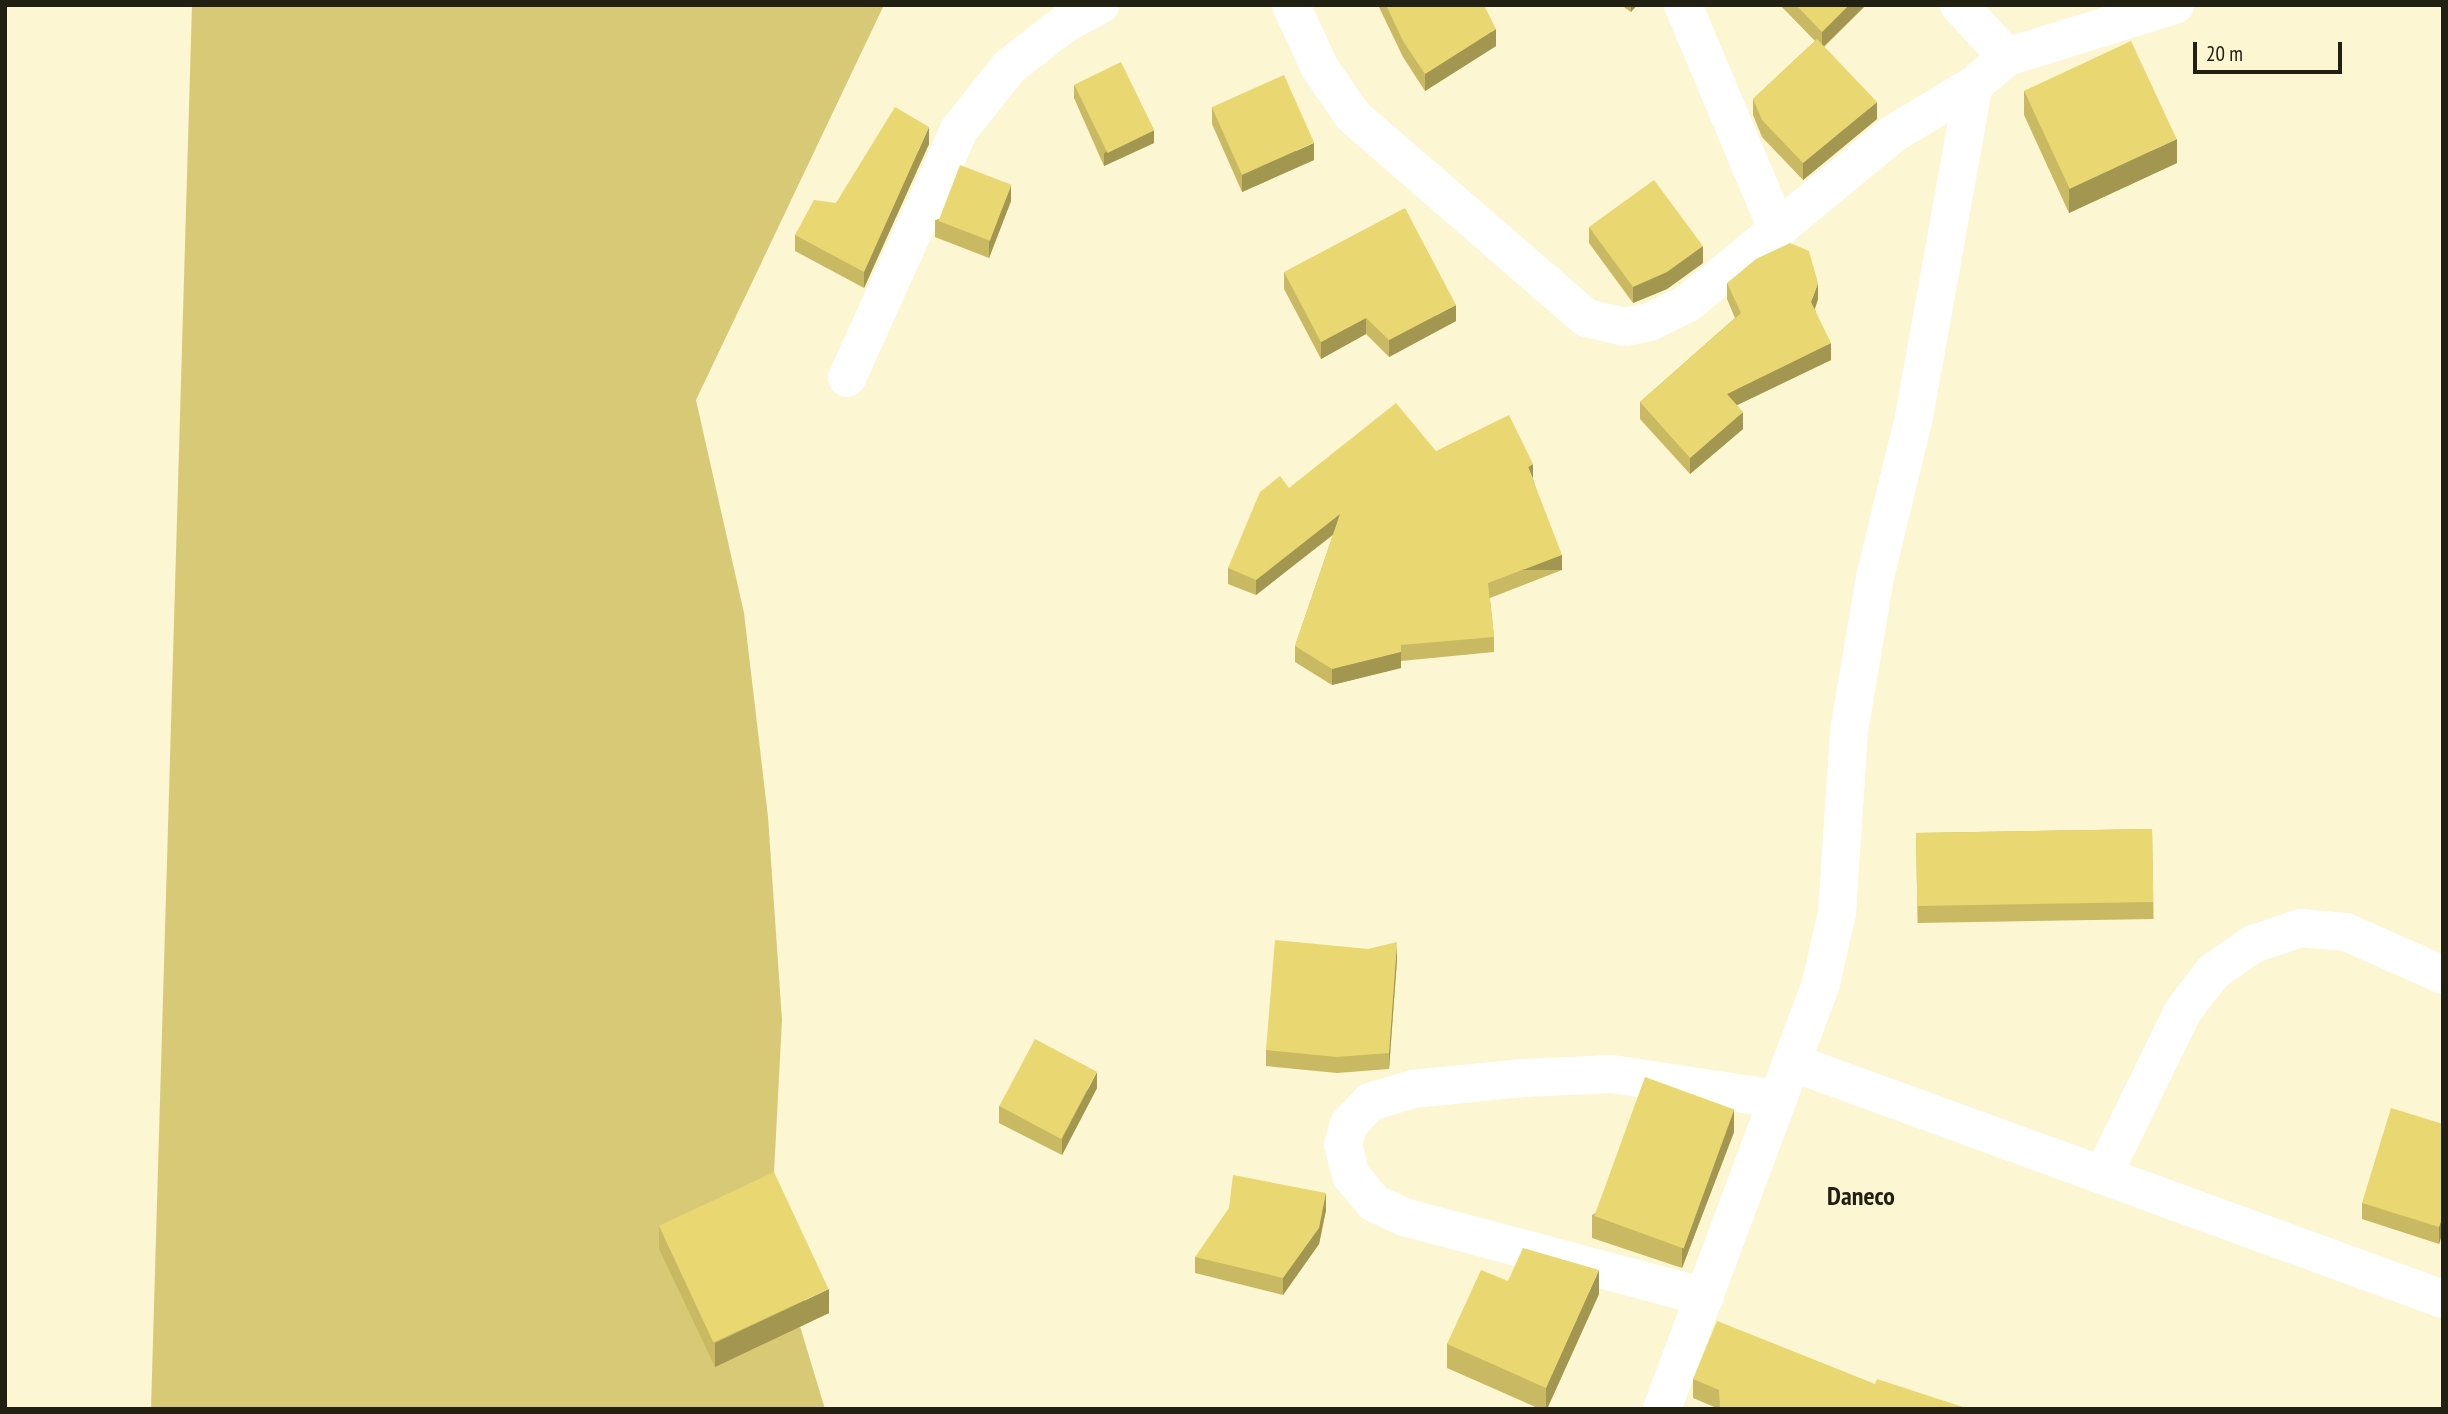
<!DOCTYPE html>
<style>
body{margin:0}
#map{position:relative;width:2448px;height:1414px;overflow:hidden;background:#fcf6d2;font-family:"PT Sans Narrow",sans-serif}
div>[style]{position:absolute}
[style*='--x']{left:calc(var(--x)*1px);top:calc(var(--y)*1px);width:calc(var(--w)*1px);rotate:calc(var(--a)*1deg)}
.green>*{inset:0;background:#d8c977}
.minor>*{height:38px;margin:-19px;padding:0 19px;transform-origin:19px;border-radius:19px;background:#fff}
.wall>*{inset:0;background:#c8b962;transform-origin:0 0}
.shaded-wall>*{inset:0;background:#a39650;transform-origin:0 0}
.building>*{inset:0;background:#e9d772;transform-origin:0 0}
span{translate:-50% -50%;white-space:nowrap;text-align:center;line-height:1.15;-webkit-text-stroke:6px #fcf6d2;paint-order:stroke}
.neighbourhood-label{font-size:26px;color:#222013;font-weight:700}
.frame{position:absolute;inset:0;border:7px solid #222013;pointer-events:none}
.scale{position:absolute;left:2193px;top:42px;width:149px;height:32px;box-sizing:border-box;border:4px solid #222013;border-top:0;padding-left:9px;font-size:21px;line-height:24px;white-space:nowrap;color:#222013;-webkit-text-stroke:5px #fcf6d2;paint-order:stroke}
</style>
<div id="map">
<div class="green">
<i style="clip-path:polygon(192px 5px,884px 5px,696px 400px,744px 613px,768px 817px,782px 1020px,771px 1230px,825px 1409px,151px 1409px)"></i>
</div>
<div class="minor">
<i style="--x:1291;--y:5;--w:69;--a:65.3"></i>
<i style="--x:1320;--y:68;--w:58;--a:55.5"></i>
<i style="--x:1353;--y:116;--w:308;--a:40.9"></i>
<i style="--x:1586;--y:318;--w:39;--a:13"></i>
<i style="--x:1624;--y:327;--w:26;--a:-11"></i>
<i style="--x:1650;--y:322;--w:42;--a:-26.6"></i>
<i style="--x:1688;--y:303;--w:266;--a:-39.5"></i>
<i style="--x:1893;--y:134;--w:95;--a:-31.2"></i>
<i style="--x:1974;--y:85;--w:43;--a:-40.3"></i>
<i style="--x:2007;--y:57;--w:176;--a:-17.2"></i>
<i style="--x:1683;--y:5;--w:245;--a:67.2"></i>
<i style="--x:1959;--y:5;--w:71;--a:47.3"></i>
<i style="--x:847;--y:378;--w:272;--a:-65.7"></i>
<i style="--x:959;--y:130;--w:80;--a:-51.6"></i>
<i style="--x:1009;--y:67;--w:70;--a:-38"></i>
<i style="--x:1064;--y:24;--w:41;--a:-27.8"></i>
<i style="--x:1791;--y:1062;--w:694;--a:19.98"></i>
<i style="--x:2103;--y:1175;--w:182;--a:-64"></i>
<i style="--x:2183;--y:1011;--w:49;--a:-52.4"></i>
<i style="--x:2213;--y:972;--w:49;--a:-35"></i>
<i style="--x:2253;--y:944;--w:51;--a:-18.4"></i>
<i style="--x:2301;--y:928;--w:45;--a:5.1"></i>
<i style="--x:2346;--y:932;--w:106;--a:23.9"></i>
<i style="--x:1705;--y:1297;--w:311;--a:-165.1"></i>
<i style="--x:1404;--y:1217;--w:33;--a:-155"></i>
<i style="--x:1374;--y:1203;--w:35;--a:-130"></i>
<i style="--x:1351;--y:1176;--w:32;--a:-104"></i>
<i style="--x:1343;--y:1145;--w:22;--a:-74"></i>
<i style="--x:1349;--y:1124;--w:30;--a:-46"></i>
<i style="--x:1370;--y:1102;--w:45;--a:-16.8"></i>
<i style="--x:1413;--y:1089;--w:111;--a:-5.7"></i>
<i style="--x:1523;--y:1078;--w:89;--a:-2.6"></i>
<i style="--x:1612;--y:1074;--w:167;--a:8.6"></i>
<i style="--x:1662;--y:1409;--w:455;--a:-69.5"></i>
<i style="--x:1821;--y:983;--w:72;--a:-77.1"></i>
<i style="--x:1837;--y:913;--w:182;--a:-86.2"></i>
<i style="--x:1849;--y:731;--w:156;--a:-80.4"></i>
<i style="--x:1875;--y:577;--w:165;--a:-76.3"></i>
<i style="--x:1914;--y:417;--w:337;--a:-79.8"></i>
</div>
<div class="wall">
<i style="clip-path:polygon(1378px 5px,1484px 5px,1496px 46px,1425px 91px,1403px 57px)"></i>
<i style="clip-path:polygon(1621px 5px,1637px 5px,1631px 12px)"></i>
<i style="clip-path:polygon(1780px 5px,1866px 5px,1824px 47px,1877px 119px,1803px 180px,1762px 137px,1753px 115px,1753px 99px,1815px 41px)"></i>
<i style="clip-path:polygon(1074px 85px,1154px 143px,1104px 166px,1074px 98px)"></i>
<i style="clip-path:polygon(2024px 91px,2177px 163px,2069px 213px,2024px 115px)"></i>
<i style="clip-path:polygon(1212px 108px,1314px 160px,1242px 192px,1212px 124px)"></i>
<i style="clip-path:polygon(929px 144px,864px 288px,795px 251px,795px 235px,836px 203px)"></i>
<i style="clip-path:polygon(1011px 201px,989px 258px,935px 237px,935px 220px)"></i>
<i style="clip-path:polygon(1589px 227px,1703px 263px,1667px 289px,1633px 303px,1589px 243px)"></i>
<i style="clip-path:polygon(1284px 272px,1456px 321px,1389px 357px,1366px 334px,1321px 359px,1284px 289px)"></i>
<i style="clip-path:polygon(1727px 283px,1818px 299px,1815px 309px,1831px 360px,1737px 405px,1743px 429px,1690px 474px,1640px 419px,1640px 402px,1735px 318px,1727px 299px)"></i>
<i style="clip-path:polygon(1436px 451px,1533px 479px,1562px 570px,1490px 598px,1494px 637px,1494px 652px,1401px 661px,1401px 668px,1332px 685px,1295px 662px,1295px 646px,1333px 535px,1256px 595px,1228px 584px,1228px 568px,1289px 488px)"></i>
<i style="left:2152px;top:829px;width:90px;height:236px;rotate:89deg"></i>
<i style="clip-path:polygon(1397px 959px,1389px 1069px,1337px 1073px,1266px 1066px,1266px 1050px)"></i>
<i style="clip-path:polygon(1097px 1088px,1062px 1155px,999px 1123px,999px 1106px)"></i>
<i style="clip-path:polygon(2443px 1124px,2443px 1231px,2439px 1244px,2362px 1219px,2362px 1203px)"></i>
<i style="clip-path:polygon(1734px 1132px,1682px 1268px,1592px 1238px,1592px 1215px)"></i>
<i style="clip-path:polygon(1326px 1210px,1319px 1244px,1283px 1295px,1195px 1273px,1195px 1257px)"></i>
<i style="clip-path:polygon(659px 1226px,829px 1313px,715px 1367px,659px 1249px)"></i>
<i style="clip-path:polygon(1508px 1281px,1599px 1294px,1547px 1409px,1540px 1409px,1447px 1368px,1447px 1344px)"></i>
<i style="clip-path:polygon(1693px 1379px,1875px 1384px,1969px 1409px,1719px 1409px,1693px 1398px)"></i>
</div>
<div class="shaded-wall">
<i style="clip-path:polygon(1631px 5px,1637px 5px,1631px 12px)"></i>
<i style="clip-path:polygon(1849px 5px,1866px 5px,1822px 48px,1822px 32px)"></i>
<i style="clip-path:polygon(1496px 29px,1496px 46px,1425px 91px,1425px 74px)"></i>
<i style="clip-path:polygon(1877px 102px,1877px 119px,1803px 180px,1803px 163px)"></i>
<i style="clip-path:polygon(929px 127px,929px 144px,864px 288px,864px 272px)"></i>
<i style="clip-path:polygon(1154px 130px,1154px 143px,1104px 166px,1104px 153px)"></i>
<i style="clip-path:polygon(2177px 139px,2177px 163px,2069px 213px,2069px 189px)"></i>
<i style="clip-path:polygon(1314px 143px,1314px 160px,1242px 192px,1242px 175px)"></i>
<i style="clip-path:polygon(1011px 185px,1011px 201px,989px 258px,989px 242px)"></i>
<i style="clip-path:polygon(1703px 246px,1703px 263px,1667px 289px,1633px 303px,1633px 287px)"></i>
<i style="clip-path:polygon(1818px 283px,1818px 299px,1811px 319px,1811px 302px)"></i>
<i style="clip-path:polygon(1456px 305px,1456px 321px,1389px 357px,1389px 340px)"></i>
<i style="clip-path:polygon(1366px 318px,1366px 334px,1321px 359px,1321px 342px)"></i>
<i style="clip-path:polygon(1831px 343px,1831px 360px,1727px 410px,1727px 394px)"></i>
<i style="clip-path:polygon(1743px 412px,1743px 429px,1690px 474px,1690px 458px)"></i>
<i style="clip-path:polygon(1533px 464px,1533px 479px,1528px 467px)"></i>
<i style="clip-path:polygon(1340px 514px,1340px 529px,1256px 595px,1256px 580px)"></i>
<i style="left:1562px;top:555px;width:15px;height:79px;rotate:90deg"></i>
<i style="clip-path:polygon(1401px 645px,1401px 668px,1332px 685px,1332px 669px)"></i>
<i style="clip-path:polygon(1397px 942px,1397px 959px,1389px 1069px,1389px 1053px)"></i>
<i style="clip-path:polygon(1097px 1072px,1097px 1088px,1062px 1155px,1062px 1139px)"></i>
<i style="clip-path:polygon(1734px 1109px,1734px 1132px,1682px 1268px,1682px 1244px)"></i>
<i style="clip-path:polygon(1326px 1193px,1326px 1210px,1319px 1244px,1283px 1295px,1283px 1278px)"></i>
<i style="clip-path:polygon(2443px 1215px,2443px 1231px,2439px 1244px,2439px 1227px)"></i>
<i style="clip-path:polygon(1599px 1270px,1599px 1294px,1547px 1409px,1546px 1409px,1546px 1388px)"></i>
<i style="clip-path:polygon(829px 1289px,829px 1313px,715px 1367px,715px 1343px)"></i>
</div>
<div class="building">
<i style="clip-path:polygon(1386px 5px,1484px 5px,1496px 29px,1425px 74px,1403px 41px)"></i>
<i style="clip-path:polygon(1796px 5px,1849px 5px,1822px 32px)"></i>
<i style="clip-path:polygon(1817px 39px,1877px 102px,1803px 163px,1762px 120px,1753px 99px)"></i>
<i style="left:2131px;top:41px;width:108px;height:118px;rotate:65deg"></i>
<i style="left:1121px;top:62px;width:76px;height:52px;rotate:64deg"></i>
<i style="left:1284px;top:75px;width:74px;height:79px;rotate:66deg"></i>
<i style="clip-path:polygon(895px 107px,929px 127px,864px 272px,795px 235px,814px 200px,836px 203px)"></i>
<i style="left:960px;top:165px;width:55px;height:60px;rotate:21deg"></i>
<i style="clip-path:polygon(1654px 180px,1703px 246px,1667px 272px,1633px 287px,1589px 227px)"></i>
<i style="clip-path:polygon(1405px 208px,1456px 305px,1389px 340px,1366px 318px,1321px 342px,1284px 272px)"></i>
<i style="clip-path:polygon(1790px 243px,1809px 251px,1818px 283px,1811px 302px,1831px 343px,1727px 394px,1743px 412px,1690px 458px,1640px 402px,1741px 313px,1727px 283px,1756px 259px)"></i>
<i style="clip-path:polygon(1396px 403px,1436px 451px,1509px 415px,1533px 464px,1528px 467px,1562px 555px,1488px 583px,1494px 637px,1401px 645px,1401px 652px,1332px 669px,1295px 646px,1340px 514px,1256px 580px,1228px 568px,1260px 492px,1280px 476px,1289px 488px)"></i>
<i style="left:2152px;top:829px;width:73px;height:236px;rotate:89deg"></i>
<i style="clip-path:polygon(1275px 940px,1368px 949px,1397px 942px,1389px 1053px,1337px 1057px,1266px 1050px)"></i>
<i style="left:1035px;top:1039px;width:70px;height:76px;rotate:28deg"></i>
<i style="left:1645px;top:1077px;width:95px;height:148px;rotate:20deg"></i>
<i style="clip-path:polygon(2391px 1108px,2443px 1124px,2443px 1215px,2439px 1227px,2362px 1203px)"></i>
<i style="left:774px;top:1172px;width:129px;height:127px;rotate:65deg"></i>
<i style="clip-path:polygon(1233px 1175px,1326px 1193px,1319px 1228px,1283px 1278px,1195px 1257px,1229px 1208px)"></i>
<i style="clip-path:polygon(1523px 1248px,1599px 1270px,1546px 1388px,1447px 1344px,1481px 1270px,1508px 1281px)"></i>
<i style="clip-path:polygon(1717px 1321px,1875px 1384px,1877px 1379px,1969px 1409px,1720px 1409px,1719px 1390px,1693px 1379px)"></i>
</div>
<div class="neighbourhood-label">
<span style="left:1861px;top:1196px">Daneco</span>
</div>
<div class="frame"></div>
<div class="scale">20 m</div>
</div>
